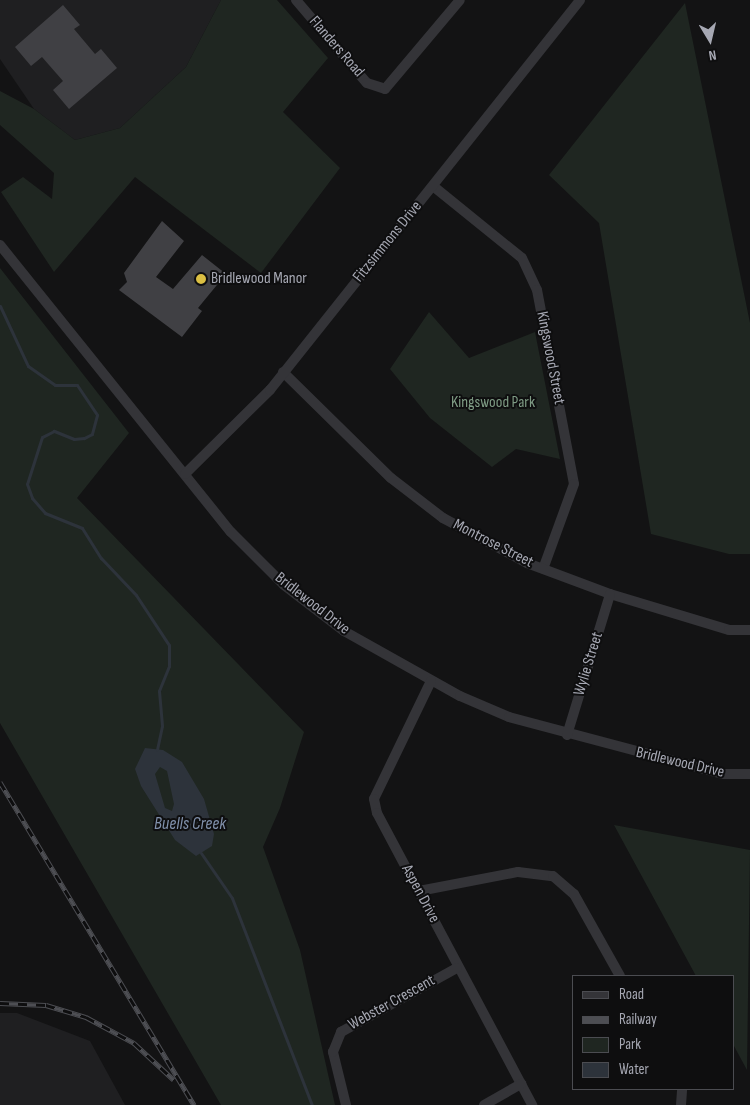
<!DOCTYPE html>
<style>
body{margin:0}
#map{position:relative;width:750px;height:1105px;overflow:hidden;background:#131314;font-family:"Sofia Sans Condensed",sans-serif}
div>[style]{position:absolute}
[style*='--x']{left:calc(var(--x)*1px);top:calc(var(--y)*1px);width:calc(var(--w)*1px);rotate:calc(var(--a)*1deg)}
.built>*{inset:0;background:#1f1f21}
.green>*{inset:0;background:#1f2621}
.water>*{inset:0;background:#2d333b}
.stream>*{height:3px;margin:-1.5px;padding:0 1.5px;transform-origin:1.5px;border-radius:1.5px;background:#2d333b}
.building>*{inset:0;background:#404044}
.street>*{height:10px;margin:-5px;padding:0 5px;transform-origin:5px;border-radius:5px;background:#343438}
.rail>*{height:5px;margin-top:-2.5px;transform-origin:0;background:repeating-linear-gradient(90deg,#0e0e0f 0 9px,#4d4e53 0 18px);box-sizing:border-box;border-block:1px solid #4d4e53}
.dots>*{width:14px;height:14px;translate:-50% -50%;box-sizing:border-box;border:2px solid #0e0e0f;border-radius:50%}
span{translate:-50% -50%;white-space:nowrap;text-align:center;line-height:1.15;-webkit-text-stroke:4px #0e0e0f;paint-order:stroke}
.street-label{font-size:16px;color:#a6a8b3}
.poi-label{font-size:16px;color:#a6a8b3}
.left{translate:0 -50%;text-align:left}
.park-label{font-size:16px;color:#7f9c85}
.water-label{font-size:18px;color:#8090aa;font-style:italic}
.legend{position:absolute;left:572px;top:975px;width:162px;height:115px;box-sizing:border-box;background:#0e0e0f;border:1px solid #4b4c51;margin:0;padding:6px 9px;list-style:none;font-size:15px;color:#a6a8b3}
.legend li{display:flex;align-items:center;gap:10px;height:25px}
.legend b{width:25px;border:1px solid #4b4c51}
.north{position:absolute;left:685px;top:15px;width:50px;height:50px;-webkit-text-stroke:4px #0e0e0f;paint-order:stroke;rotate:171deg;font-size:14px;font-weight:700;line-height:20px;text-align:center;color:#a6a8b3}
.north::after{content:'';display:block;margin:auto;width:18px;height:22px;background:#a6a8b3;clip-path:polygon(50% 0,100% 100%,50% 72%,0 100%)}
</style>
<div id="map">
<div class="built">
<i style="clip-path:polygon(0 0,221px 0,186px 67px,120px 128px,75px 140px,34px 109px,0 59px)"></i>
<i style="clip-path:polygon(0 1013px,17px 1013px,90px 1041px,125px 1105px,0 1105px)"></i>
</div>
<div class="green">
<i style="clip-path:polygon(221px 0,277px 0,328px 58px,283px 112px,340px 168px,261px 273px,135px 177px,54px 272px,1px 192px,23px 177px,52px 199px,54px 173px,0 125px,0 91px,34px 109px,75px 140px,120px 128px,186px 67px)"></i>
<i style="clip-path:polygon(685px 3px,750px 323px,750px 554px,729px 554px,651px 534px,599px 223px,549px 175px)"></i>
<i style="clip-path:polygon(0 268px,129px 433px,77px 498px,304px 732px,280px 808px,263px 847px,300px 950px,335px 1105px,221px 1105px,0 723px)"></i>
<i style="clip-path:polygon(429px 312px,469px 358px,535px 332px,560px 459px,516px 449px,492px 467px,430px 418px,390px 369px)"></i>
<i style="clip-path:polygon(614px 825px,750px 850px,747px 1070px,734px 1046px,734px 976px,696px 976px)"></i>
</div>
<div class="water">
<i style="clip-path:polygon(evenodd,145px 748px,163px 750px,182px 762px,204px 799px,214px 834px,212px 846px,196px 856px,175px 840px,141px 786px,135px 769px,145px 748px,160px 767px,167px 771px,174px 804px,172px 811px,165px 808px,155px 774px,160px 767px)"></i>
</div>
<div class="stream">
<i style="--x:0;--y:306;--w:66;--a:65"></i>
<i style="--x:28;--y:366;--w:33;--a:35"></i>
<i style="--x:55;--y:385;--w:22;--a:0"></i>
<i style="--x:77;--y:385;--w:36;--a:56"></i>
<i style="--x:97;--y:415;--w:20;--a:105"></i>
<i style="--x:92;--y:434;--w:9;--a:153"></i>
<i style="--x:84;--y:438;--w:10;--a:174"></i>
<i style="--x:74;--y:439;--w:22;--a:-158"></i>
<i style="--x:54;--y:431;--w:13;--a:153"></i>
<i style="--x:42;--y:437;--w:49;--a:107.7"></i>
<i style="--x:27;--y:484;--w:15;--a:70"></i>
<i style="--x:32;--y:498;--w:20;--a:49"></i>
<i style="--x:45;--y:513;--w:40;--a:22"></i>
<i style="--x:82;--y:528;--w:36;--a:58"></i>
<i style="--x:101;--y:558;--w:51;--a:46.6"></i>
<i style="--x:136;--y:595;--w:60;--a:56.6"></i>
<i style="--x:169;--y:645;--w:21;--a:90"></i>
<i style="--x:169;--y:666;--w:27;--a:112"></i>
<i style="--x:159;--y:691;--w:35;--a:85"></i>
<i style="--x:162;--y:726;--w:24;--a:102"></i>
<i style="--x:201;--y:853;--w:55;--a:55.4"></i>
<i style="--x:232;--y:898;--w:222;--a:68.9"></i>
</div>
<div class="building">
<i style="clip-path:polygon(63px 5px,80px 25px,74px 29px,95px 54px,101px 49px,117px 68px,69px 109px,53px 90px,63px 81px,42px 57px,31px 66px,15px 47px)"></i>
<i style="clip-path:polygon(162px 221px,184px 241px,156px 277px,173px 289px,202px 255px,226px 274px,198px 308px,202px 311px,182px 337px,119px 290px,127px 282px,124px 273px)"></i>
</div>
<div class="street">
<i style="--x:296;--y:0;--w:109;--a:49.5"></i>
<i style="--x:367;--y:83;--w:19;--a:18"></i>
<i style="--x:385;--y:89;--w:116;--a:-49.9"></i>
<i style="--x:433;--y:186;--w:114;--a:39"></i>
<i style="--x:522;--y:258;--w:35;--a:65"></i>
<i style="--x:537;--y:290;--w:197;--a:79.2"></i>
<i style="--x:574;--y:484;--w:90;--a:110"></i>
<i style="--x:0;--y:245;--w:368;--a:51.2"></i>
<i style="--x:231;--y:532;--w:75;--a:45"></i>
<i style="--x:284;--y:585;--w:76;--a:37.5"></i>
<i style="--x:344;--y:631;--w:133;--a:29.3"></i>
<i style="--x:460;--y:696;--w:53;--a:23.2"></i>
<i style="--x:509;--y:717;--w:221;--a:14.9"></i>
<i style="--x:723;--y:774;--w:27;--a:0"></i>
<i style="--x:283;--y:372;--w:151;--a:44.5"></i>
<i style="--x:391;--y:478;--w:66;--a:37.6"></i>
<i style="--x:443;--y:518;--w:95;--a:28.2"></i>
<i style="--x:527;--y:563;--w:89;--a:20.5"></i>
<i style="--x:610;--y:594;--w:124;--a:16.8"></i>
<i style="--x:729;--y:630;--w:21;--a:0"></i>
<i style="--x:185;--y:474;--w:120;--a:-44.7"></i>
<i style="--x:270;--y:390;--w:498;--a:-51.5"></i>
<i style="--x:431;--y:681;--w:131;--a:115.8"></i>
<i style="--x:374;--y:799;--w:14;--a:78"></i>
<i style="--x:377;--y:813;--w:331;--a:62"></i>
<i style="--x:567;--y:735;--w:147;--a:-73"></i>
<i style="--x:419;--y:891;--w:101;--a:-10.9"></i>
<i style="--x:518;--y:872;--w:35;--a:7"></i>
<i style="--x:553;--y:876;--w:28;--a:41"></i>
<i style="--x:574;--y:894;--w:94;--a:60.7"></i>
<i style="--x:346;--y:1105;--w:55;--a:-103.8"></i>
<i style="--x:333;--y:1052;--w:22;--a:-68"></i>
<i style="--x:341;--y:1032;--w:132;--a:-28.9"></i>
<i style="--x:484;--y:1105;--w:43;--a:-29.6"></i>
<i style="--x:681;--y:1105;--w:16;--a:-86"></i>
</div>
<div class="rail">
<i style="--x:0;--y:782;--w:377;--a:59"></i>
<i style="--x:0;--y:1003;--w:46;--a:2.5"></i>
<i style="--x:46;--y:1005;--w:42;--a:16.7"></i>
<i style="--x:86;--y:1017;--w:55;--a:28.4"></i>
<i style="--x:134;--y:1043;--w:54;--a:42.8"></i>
</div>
<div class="dots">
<i style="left:201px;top:279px;background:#dbbf43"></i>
</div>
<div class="street-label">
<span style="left:336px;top:47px;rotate:49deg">Flanders Road</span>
<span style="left:388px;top:242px;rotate:-51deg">Fitzsimmons Drive</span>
<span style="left:550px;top:358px;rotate:79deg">Kingswood Street</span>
<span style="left:493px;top:544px;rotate:27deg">Montrose Street</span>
<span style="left:312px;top:604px;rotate:38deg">Bridlewood Drive</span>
<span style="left:589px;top:664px;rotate:-73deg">Wylie Street</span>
<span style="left:680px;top:763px;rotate:13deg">Bridlewood Drive</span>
<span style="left:420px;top:894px;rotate:62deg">Aspen Drive</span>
<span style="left:392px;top:1003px;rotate:-29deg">Webster Crescent</span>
</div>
<div class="poi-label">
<span class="left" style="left:211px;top:279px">Bridlewood Manor</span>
</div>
<div class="park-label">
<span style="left:493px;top:403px">Kingswood Park</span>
</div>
<div class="water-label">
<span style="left:190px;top:824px">Buells Creek</span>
</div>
<ul class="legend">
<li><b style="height:6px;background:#343438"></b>Road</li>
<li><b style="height:6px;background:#4d4e53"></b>Railway</li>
<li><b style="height:14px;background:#1f2621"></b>Park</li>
<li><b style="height:14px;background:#2d333b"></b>Water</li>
</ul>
<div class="north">N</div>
</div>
